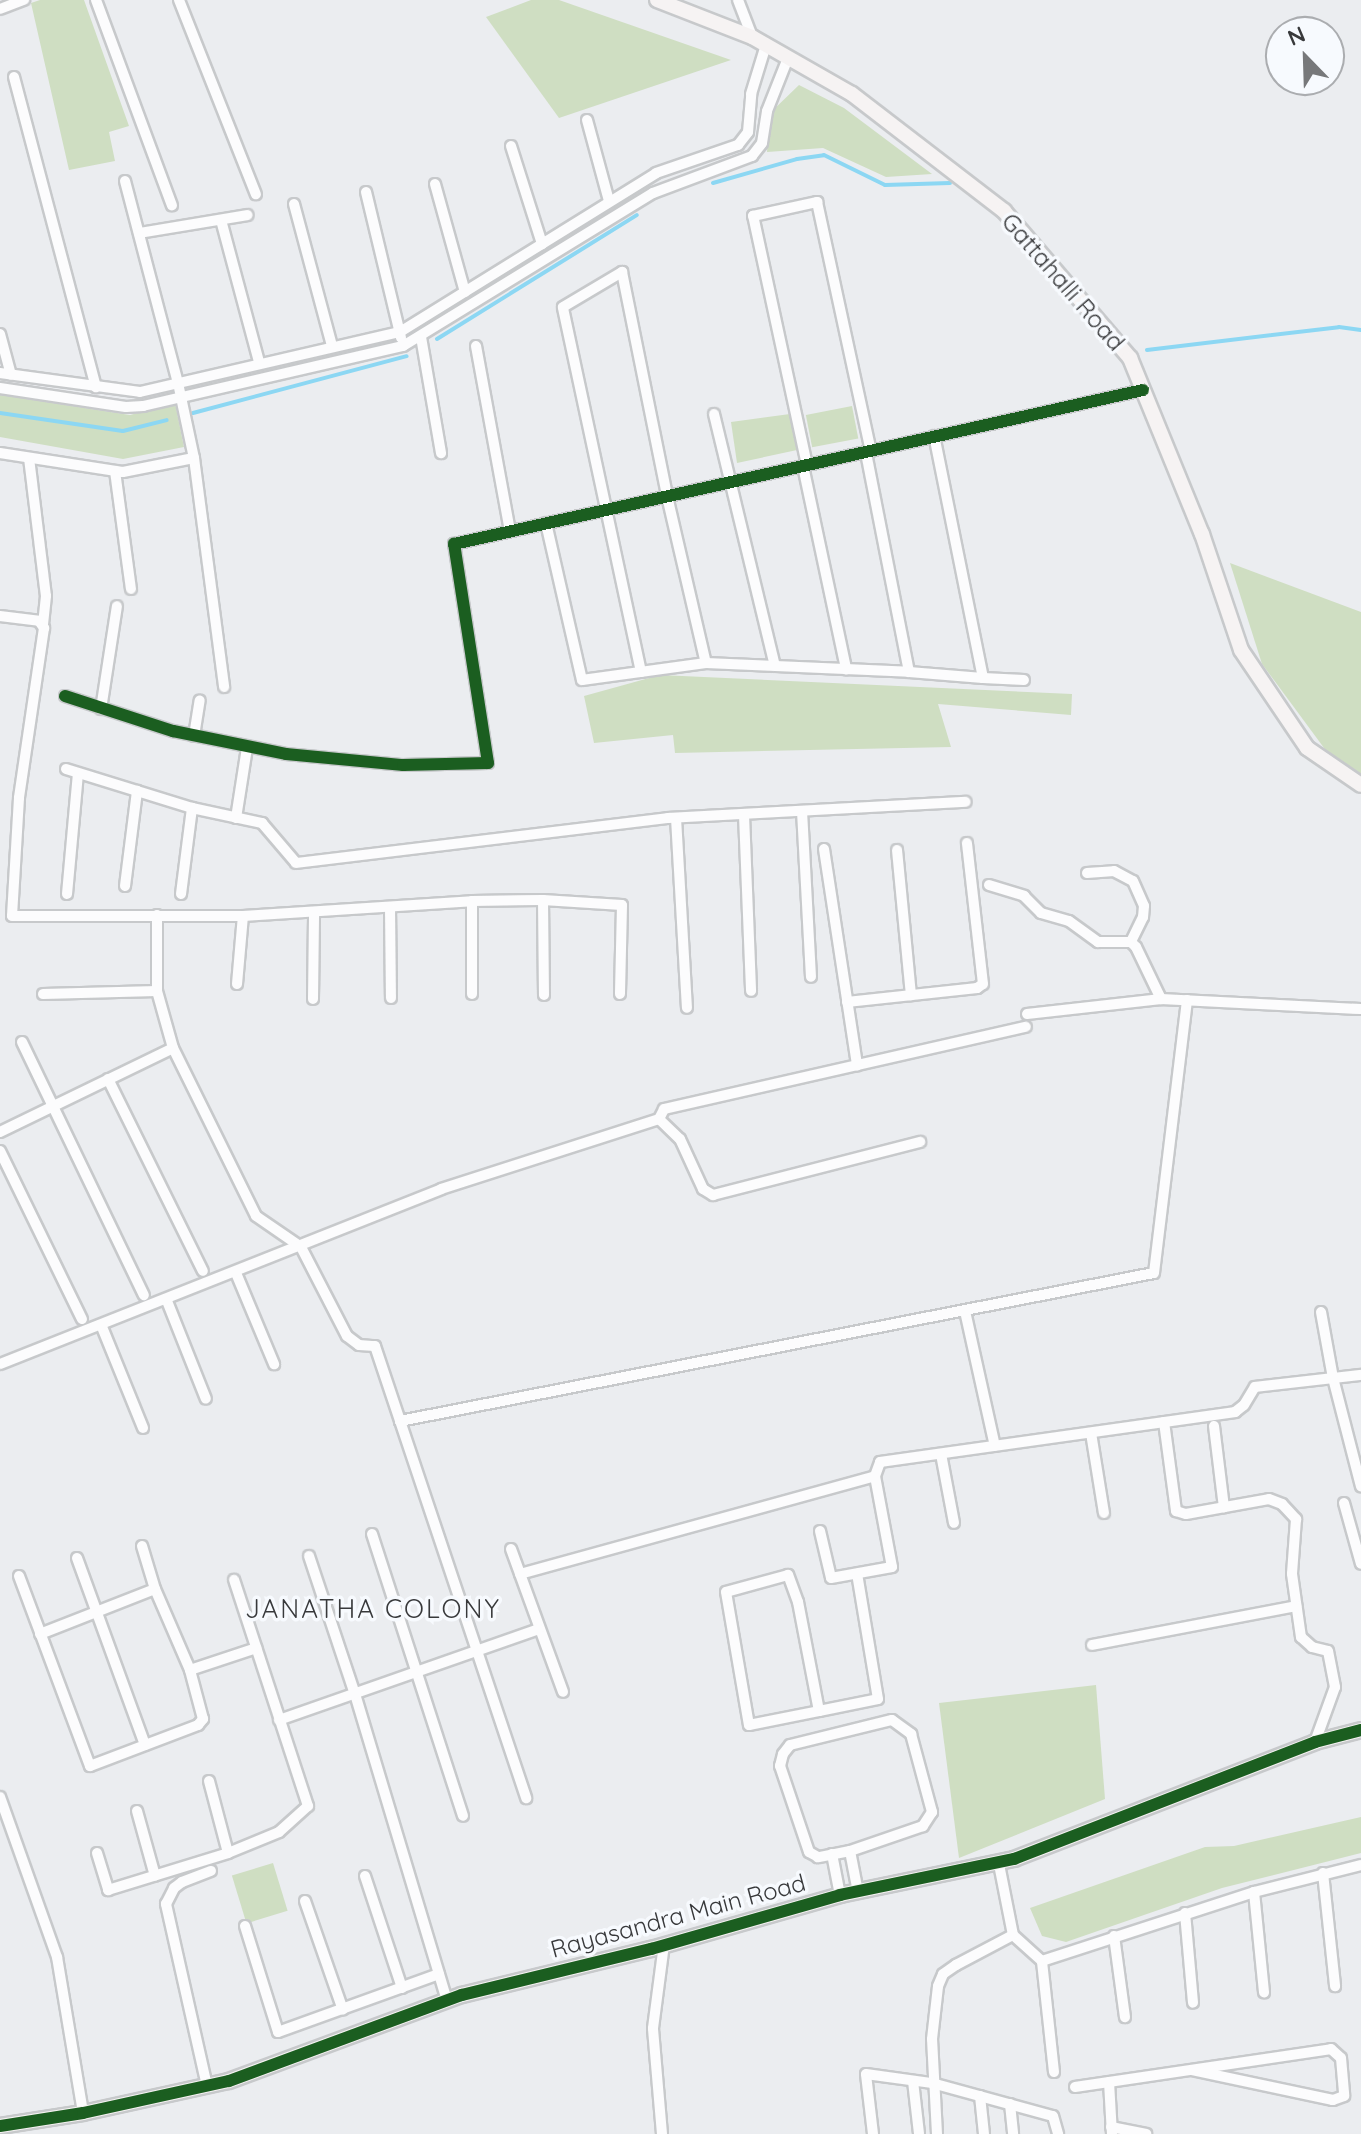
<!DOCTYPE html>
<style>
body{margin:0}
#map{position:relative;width:1361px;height:2134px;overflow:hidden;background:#ebedf0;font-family:Quicksand,sans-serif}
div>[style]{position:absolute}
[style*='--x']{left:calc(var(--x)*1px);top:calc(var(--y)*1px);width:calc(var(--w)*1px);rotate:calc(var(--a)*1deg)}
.green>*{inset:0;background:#cfdec2;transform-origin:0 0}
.stream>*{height:4px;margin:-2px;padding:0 2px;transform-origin:2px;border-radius:2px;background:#8cd7f3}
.roads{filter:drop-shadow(2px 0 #c7c9cb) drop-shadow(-2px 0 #c7c9cb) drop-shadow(0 2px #c7c9cb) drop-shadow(0 -2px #c7c9cb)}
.street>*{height:10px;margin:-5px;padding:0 5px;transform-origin:5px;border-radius:5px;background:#fcfcfd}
.secondary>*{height:14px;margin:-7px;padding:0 7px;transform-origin:7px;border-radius:7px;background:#f6f3f3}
.cycleway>*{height:12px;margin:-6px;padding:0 6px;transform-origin:6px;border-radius:6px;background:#1b5e20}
span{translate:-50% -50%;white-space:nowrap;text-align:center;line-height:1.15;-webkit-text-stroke:7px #f7fafe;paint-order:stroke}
.street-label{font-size:24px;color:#38393b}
.neighbourhood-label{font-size:26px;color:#38393b;letter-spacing:2px}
.north{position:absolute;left:1265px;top:16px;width:80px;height:80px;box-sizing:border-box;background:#f7fafe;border:2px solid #abadb0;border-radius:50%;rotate:337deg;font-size:22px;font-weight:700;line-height:32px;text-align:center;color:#38393b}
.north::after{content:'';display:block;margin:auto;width:28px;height:36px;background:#77787a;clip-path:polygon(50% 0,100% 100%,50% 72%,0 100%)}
</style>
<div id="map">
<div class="green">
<i style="clip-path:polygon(40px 0,84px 0,129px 126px,109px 132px,115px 161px,69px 170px,31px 3px)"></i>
<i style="clip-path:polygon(531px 0,559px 0,731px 60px,559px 118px,486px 17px)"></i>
<i style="clip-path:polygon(799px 85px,844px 108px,932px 174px,886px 177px,823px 148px,767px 152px,770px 113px)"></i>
<i style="clip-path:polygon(0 395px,130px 415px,175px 403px,184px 447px,123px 459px,0 437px)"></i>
<i style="left:852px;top:406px;width:33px;height:47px;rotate:79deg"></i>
<i style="clip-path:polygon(790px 414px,797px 450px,737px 463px,731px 422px)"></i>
<i style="clip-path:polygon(1230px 563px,1361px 612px,1361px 775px,1327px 752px,1262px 664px)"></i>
<i style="clip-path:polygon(660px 675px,1072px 694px,1071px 715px,938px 704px,951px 747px,675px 753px,673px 735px,594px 743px,584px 696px)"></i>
<i style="clip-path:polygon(1096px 1685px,1105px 1799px,959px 1858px,939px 1703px)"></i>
<i style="clip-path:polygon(1361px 1817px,1361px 1853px,1222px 1888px,1066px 1942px,1042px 1936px,1030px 1908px,1205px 1847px,1234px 1846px)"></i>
<i style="left:273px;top:1863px;width:50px;height:43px;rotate:73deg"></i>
</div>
<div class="stream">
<i style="--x:713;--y:183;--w:87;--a:-15.9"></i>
<i style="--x:797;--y:159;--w:27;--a:-8"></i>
<i style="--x:824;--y:155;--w:68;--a:26.2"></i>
<i style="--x:885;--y:185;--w:65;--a:-1.8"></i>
<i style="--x:437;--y:339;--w:235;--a:-31.8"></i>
<i style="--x:1147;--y:350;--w:193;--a:-6.8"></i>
<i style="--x:1339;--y:327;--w:22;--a:8"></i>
<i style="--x:0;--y:413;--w:124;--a:8.3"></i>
<i style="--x:123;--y:431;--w:45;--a:-14"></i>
<i style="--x:193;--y:413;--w:221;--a:-14.9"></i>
</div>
<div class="roads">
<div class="street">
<i style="--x:96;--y:0;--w:219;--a:69.7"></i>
<i style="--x:179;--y:0;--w:209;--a:68.4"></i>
<i style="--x:738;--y:0;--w:40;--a:69"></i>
<i style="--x:0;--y:9;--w:26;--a:-21"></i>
<i style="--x:14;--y:77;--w:321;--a:75.2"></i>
<i style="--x:587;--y:120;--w:84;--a:74.8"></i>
<i style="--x:511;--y:146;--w:103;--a:72.4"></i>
<i style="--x:125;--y:181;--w:209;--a:75.3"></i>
<i style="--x:178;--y:383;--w:77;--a:78"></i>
<i style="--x:194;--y:458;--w:231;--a:82.5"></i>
<i style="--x:435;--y:184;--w:112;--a:74.5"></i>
<i style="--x:366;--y:192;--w:150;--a:76.5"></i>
<i style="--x:294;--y:204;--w:147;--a:75"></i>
<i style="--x:221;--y:220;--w:147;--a:75"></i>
<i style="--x:139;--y:233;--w:110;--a:-9.4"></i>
<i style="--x:0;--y:334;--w:42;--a:75"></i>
<i style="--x:421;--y:337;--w:118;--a:80.2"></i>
<i style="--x:476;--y:346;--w:188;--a:79.6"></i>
<i style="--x:0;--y:373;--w:141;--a:7.7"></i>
<i style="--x:140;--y:392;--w:267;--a:-13"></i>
<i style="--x:400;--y:332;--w:301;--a:-31.8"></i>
<i style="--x:656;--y:173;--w:87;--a:-18.9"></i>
<i style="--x:738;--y:145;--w:16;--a:-52"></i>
<i style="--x:748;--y:132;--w:38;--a:-85"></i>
<i style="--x:751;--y:94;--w:51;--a:-73"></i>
<i style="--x:0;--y:388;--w:127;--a:8.6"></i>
<i style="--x:126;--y:407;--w:17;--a:-3"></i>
<i style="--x:143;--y:406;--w:267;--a:-13"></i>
<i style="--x:403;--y:346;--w:293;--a:-31.5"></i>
<i style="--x:653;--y:193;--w:106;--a:-20.5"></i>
<i style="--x:752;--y:156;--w:16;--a:-52"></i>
<i style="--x:762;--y:143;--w:32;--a:-81"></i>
<i style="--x:767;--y:111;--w:57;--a:-68.4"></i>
<i style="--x:714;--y:414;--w:259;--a:76.4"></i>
<i style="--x:0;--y:453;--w:124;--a:8.8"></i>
<i style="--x:123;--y:472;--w:72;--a:-11.2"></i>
<i style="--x:29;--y:458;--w:139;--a:83"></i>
<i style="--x:46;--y:596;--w:28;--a:96"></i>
<i style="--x:807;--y:465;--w:255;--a:-102.2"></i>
<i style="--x:753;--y:216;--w:66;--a:-12.3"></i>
<i style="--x:817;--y:202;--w:255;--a:77.8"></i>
<i style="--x:803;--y:466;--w:208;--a:78"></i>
<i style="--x:115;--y:471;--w:119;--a:82.3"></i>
<i style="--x:546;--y:523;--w:161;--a:77.1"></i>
<i style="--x:582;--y:680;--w:125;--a:-7.8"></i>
<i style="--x:706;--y:663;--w:203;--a:2.5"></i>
<i style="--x:909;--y:672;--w:224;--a:-101.1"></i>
<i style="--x:0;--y:616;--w:39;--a:7"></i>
<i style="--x:39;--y:621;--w:9;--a:54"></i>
<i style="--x:44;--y:628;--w:172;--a:98.4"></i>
<i style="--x:19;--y:798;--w:118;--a:93.4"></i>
<i style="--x:12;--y:916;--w:231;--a:0"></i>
<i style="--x:243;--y:916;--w:229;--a:-3.7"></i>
<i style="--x:472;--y:901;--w:71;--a:-0.8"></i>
<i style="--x:543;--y:900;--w:79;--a:3.6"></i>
<i style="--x:622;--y:905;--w:89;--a:91.3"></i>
<i style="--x:641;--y:672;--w:373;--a:-102.1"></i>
<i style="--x:563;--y:307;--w:69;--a:-30.7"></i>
<i style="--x:622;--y:272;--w:228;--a:78.6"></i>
<i style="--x:667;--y:496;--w:171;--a:76.9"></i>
<i style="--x:909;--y:672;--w:74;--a:4.6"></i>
<i style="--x:983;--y:678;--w:247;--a:-101.4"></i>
<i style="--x:983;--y:678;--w:41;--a:2.8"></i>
<i style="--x:65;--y:696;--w:114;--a:18"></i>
<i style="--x:173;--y:731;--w:115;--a:11.5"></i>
<i style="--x:286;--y:754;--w:118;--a:5.4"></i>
<i style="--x:403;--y:765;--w:85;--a:-1.3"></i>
<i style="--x:488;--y:763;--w:222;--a:-98.8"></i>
<i style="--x:454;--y:544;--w:706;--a:-12.6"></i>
<i style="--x:101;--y:709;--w:104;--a:-81.2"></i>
<i style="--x:194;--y:736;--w:36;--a:-81"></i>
<i style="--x:66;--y:769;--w:132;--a:17.2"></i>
<i style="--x:192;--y:808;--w:72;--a:12.1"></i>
<i style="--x:262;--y:823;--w:52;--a:49.6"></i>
<i style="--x:296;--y:863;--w:375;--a:-6.9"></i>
<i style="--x:668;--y:818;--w:298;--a:-3.1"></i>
<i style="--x:802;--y:811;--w:166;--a:86.9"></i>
<i style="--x:744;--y:815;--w:176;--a:87.7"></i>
<i style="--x:236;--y:818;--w:71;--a:-81.1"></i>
<i style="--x:676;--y:818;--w:190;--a:86.7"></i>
<i style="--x:824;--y:849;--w:219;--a:81.3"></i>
<i style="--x:897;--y:850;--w:146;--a:84.5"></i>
<i style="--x:1087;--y:873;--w:27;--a:-4"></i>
<i style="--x:1114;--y:871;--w:21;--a:28"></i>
<i style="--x:1133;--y:881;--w:27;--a:66"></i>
<i style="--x:1144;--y:906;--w:11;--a:95"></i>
<i style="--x:1143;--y:917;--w:28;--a:116"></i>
<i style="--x:989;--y:885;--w:37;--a:17"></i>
<i style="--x:1024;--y:896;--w:24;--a:45"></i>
<i style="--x:1041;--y:913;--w:29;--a:16"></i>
<i style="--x:1069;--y:921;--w:36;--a:36"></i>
<i style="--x:1098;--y:942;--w:33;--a:0"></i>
<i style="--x:1131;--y:942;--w:7;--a:45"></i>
<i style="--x:1136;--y:947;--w:58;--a:64.3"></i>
<i style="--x:125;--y:886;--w:96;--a:-82.8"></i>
<i style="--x:67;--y:894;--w:121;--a:-84.8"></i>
<i style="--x:181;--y:894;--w:87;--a:-82.7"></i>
<i style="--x:543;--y:900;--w:95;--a:89.4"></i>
<i style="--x:472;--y:901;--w:93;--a:90"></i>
<i style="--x:390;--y:907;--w:91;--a:89.4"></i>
<i style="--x:237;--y:984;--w:68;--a:-85"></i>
<i style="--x:157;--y:991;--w:59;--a:74.3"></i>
<i style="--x:173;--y:1048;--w:187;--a:63.7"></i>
<i style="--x:256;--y:1216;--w:55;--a:34.6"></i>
<i style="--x:301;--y:1247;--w:100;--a:62.7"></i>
<i style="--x:347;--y:1336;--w:15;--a:37"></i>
<i style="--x:359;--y:1345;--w:16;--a:4"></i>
<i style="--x:375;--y:1346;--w:477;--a:71.5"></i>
<i style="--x:43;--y:994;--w:114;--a:-1.5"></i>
<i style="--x:157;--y:991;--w:76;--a:-90"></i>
<i style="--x:313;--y:999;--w:87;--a:-89.3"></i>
<i style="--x:847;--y:1002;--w:131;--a:-6.1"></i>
<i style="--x:977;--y:988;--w:7;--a:-34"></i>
<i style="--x:983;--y:984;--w:142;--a:-96.5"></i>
<i style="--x:1027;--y:1014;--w:135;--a:-6.4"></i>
<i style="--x:1161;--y:999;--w:200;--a:2.9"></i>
<i style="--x:22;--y:1042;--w:281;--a:64.3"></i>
<i style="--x:108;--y:1079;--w:214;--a:63.7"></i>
<i style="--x:659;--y:1119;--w:29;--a:44"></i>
<i style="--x:680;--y:1139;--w:55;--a:65.3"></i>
<i style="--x:703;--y:1189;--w:12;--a:31"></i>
<i style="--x:713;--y:1195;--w:214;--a:-14.4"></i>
<i style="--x:0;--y:1132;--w:192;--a:-25.9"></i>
<i style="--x:0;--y:1151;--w:187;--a:64"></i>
<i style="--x:236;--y:1273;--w:99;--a:67.3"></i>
<i style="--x:167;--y:1301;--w:105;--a:68.3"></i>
<i style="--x:965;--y:1311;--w:138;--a:77.5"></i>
<i style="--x:1321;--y:1312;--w:67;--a:79.7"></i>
<i style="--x:1333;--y:1378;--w:112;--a:75.5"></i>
<i style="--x:102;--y:1327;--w:109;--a:67.9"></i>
<i style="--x:0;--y:1364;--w:474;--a:-21.6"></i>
<i style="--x:441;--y:1189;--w:229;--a:-17.8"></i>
<i style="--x:659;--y:1119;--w:11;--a:-63"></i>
<i style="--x:664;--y:1109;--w:371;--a:-12.8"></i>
<i style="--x:400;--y:1421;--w:768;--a:-11.11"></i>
<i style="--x:1154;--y:1273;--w:275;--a:-83.1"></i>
<i style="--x:1164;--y:1422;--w:90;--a:82.3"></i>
<i style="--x:1176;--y:1511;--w:10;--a:17"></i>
<i style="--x:1186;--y:1514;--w:84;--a:-10.2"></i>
<i style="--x:1269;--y:1499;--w:14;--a:21"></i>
<i style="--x:1282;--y:1504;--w:21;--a:47"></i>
<i style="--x:1296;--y:1519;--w:55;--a:94.2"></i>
<i style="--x:1292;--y:1574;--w:64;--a:81.9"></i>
<i style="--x:1301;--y:1637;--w:15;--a:42"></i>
<i style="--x:1312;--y:1647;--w:16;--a:14"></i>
<i style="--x:1328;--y:1651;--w:37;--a:79"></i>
<i style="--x:1335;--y:1687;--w:59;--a:110"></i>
<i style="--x:1214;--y:1426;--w:82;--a:83"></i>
<i style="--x:1091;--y:1433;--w:81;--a:80.8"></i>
<i style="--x:941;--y:1454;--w:70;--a:79.3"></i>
<i style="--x:1344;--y:1503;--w:63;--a:74.4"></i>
<i style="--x:820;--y:1531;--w:48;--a:76.8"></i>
<i style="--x:831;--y:1578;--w:62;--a:-10.2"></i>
<i style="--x:892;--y:1567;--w:93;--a:-100.6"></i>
<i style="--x:372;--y:1534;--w:296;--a:72.1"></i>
<i style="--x:142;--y:1546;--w:45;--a:73.2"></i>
<i style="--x:511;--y:1549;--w:152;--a:70"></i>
<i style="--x:309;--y:1556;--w:145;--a:71.6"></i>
<i style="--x:355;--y:1694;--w:320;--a:73.3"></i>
<i style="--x:77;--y:1558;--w:199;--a:70"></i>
<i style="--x:520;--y:1574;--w:368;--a:-15.4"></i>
<i style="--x:875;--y:1476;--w:15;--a:-70"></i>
<i style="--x:880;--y:1462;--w:359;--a:-8"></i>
<i style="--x:1235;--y:1412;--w:11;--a:-38"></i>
<i style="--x:1244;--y:1405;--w:21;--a:-59"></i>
<i style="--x:1255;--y:1387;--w:107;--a:-6.5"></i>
<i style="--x:19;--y:1576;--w:203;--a:69.5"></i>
<i style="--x:90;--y:1766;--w:116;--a:-20.8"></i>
<i style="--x:198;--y:1725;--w:8;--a:-50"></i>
<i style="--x:203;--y:1719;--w:51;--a:-104.9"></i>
<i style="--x:190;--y:1670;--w:70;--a:-18.4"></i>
<i style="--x:40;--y:1634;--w:123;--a:-21.4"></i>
<i style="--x:155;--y:1589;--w:88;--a:66.6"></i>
<i style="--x:1092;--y:1645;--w:208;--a:-10.8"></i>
<i style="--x:819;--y:1711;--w:111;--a:-100.9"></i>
<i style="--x:798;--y:1602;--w:29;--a:-110"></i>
<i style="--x:788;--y:1575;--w:64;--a:164.7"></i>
<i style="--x:726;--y:1592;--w:135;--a:80.2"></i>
<i style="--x:749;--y:1725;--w:71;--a:-11.3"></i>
<i style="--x:819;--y:1711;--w:60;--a:-11.5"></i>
<i style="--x:878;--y:1699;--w:127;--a:-99.5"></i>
<i style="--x:279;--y:1720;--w:275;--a:-19.3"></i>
<i style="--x:209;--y:1781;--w:74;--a:75.2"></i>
<i style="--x:0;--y:1797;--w:170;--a:70.4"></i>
<i style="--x:57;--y:1957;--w:158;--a:80.5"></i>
<i style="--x:137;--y:1811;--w:67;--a:74.5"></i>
<i style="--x:850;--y:1851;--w:33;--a:169"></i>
<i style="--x:818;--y:1857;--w:10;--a:-151"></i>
<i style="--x:809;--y:1852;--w:91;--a:-108.6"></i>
<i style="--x:780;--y:1766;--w:12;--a:-76"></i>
<i style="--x:783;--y:1754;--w:11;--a:-52"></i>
<i style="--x:790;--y:1745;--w:105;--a:-13.8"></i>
<i style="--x:892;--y:1720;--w:24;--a:36"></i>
<i style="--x:911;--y:1734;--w:81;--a:74.9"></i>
<i style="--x:932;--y:1812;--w:17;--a:123"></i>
<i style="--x:923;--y:1826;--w:77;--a:161.1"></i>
<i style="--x:850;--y:1851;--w:42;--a:79"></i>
<i style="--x:97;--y:1853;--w:39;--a:73"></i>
<i style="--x:108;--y:1890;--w:126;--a:-17.1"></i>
<i style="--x:228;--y:1853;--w:55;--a:-22.4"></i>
<i style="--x:279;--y:1832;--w:39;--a:-42"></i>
<i style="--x:308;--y:1806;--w:238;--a:-108.1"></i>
<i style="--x:832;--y:1854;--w:42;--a:79"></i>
<i style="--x:1323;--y:1873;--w:114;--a:83.9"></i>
<i style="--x:365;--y:1876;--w:118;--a:71.7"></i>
<i style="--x:1254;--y:1892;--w:101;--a:84.3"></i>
<i style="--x:305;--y:1901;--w:115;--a:70.8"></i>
<i style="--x:1185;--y:1913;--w:90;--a:84.9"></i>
<i style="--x:245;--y:1926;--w:111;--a:72.7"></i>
<i style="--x:278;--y:2032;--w:171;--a:-19.8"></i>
<i style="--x:1013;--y:1935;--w:39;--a:42"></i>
<i style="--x:1114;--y:1936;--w:82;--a:82.3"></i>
<i style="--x:1054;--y:2072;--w:112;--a:-96.2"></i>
<i style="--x:1042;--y:1961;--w:223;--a:-18"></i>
<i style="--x:1254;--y:1892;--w:110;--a:-14.2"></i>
<i style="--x:913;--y:2081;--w:53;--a:83.5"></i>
<i style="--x:1109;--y:2082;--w:52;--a:86.7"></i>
<i style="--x:207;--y:2086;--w:187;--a:-102.7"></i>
<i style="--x:166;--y:1904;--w:18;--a:-63"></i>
<i style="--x:174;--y:1888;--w:10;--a:-37"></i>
<i style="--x:182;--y:1882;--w:31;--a:-21"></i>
<i style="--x:1075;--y:2087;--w:259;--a:-8.4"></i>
<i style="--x:1331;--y:2049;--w:13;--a:42"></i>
<i style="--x:1341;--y:2058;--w:38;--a:85"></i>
<i style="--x:1344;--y:2096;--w:12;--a:160"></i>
<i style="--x:1333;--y:2100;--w:144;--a:-168"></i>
<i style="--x:980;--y:2096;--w:38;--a:84"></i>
<i style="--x:1010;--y:2104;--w:30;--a:84"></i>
<i style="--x:1111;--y:2127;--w:36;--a:11"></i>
<i style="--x:662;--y:2134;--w:106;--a:-94.9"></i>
<i style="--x:653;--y:2028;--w:84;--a:-82.5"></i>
<i style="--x:873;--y:2134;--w:60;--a:-96.7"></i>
<i style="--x:866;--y:2074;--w:67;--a:7.8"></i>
<i style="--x:932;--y:2083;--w:125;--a:15.3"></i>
<i style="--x:1053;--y:2116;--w:19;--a:74"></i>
<i style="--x:937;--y:2134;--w:95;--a:-93"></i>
<i style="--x:932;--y:2039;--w:53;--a:-83.5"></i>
<i style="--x:938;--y:1986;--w:13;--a:-67"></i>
<i style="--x:943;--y:1974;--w:16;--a:-35"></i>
<i style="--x:956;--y:1965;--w:64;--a:-27.8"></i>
<i style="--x:1013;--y:1935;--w:72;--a:-101.2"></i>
</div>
<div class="secondary">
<i style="--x:657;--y:0;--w:102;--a:21.3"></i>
<i style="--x:752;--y:37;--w:115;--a:29.7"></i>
<i style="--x:852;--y:94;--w:192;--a:37.6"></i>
<i style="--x:1004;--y:211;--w:194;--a:49.4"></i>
<i style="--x:1130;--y:358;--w:190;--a:67.8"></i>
<i style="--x:1202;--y:534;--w:122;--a:71.4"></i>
<i style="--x:1241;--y:650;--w:118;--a:56"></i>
<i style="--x:1307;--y:748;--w:65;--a:34.4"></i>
<i style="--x:0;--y:2126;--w:84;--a:-8.9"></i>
<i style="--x:83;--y:2113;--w:149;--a:-12.4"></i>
<i style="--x:229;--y:2081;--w:248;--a:-20.3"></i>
<i style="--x:462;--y:1995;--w:195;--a:-13.7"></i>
<i style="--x:651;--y:1949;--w:197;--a:-15.9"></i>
<i style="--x:840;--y:1895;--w:178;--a:-11.7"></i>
<i style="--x:1014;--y:1859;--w:323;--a:-21.2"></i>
<i style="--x:1315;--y:1742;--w:48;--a:-14.6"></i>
</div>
</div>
<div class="cycleway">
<i style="--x:65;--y:696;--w:114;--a:18"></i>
<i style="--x:173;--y:731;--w:115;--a:11.5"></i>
<i style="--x:286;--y:754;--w:118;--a:5.4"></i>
<i style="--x:403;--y:765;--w:85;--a:-1.3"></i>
<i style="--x:488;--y:763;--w:222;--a:-98.8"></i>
<i style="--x:454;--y:544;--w:706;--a:-12.6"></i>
<i style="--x:0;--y:2126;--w:84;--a:-8.9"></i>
<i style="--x:83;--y:2113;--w:149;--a:-12.4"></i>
<i style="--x:229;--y:2081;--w:248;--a:-20.3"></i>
<i style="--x:462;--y:1995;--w:195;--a:-13.7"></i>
<i style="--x:651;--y:1949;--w:197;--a:-15.9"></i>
<i style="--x:840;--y:1895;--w:178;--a:-11.7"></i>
<i style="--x:1014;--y:1859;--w:323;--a:-21.2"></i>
<i style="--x:1315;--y:1742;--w:48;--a:-14.6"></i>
</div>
<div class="street-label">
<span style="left:1063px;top:282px;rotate:49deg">Gattahalli Road</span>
<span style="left:678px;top:1916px;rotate:-15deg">Rayasandra Main Road</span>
</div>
<div class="neighbourhood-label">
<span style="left:373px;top:1609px">JANATHA COLONY</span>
</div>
<div class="north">N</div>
</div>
